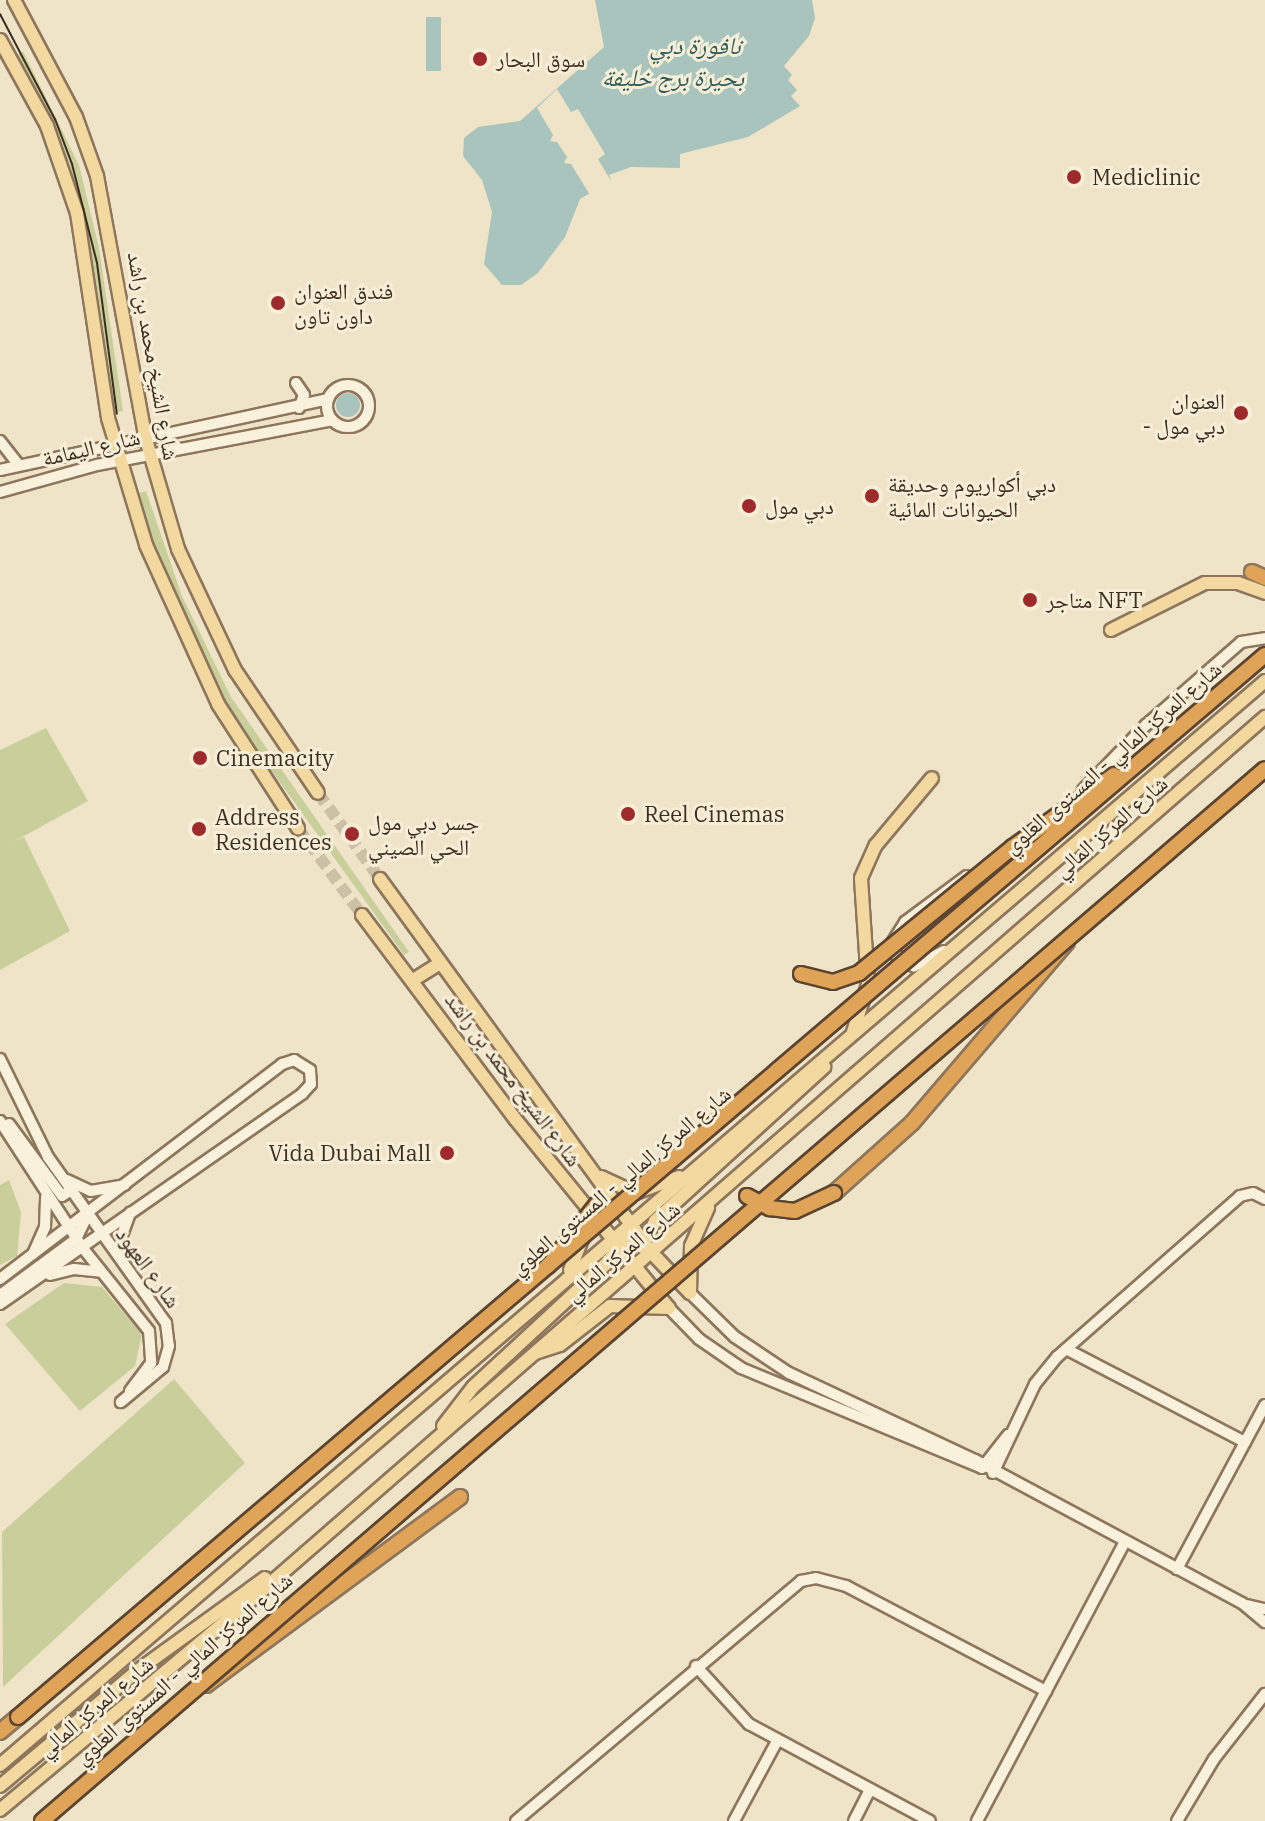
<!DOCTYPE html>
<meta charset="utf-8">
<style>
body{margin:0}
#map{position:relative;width:1265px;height:1821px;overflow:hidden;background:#f0e4c8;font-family:"IBM Plex Serif","Noto Naskh Arabic",serif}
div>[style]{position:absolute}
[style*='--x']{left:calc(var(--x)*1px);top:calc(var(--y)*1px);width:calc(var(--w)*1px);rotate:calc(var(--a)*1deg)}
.green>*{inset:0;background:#c9cf9b}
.water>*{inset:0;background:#a9c4bc;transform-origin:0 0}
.round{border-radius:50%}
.pier>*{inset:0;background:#f0e4c8}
.major-tunnel>*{height:12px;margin-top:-6px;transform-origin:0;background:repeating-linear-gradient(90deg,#ccc0a6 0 12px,transparent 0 18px)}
.roads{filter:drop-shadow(2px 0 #8d765c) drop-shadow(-2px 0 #8d765c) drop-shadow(0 2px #8d765c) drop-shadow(0 -2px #8d765c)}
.minor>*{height:10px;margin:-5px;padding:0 5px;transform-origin:5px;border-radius:5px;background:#faf1dc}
.minor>.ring{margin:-5px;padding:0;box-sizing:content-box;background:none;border:10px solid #faf1dc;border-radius:50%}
.major>*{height:12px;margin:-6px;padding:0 6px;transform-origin:6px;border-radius:6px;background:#f3d9a0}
.highway>*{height:14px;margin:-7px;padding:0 7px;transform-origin:7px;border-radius:7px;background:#e0a458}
.tram>*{height:2px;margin:-1px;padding:0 1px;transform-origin:1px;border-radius:1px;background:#3d2e20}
.bridges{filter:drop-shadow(2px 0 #5b4430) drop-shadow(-2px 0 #5b4430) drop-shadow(0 2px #5b4430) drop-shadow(0 -2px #5b4430)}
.highway-bridge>*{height:14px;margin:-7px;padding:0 7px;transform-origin:7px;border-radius:7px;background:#e0a458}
.dots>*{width:22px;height:22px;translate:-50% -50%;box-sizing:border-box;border:4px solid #f7eed8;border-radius:50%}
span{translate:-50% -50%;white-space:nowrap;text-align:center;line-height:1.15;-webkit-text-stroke:6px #f7eed8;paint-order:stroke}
.poi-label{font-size:22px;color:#3d2e20}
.left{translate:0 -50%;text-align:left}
.right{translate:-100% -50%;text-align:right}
.street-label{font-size:22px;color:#3d2e20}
.water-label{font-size:24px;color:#2f5d5a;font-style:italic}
</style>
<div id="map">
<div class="green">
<i style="clip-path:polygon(23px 51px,79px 165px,99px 248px,123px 411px,112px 413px,81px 209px,55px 134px,14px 57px)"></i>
<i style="clip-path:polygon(146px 491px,182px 596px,231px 697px,409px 952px,404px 955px,233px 717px,206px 669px,148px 534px,136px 494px)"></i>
<i style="clip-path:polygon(46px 728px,88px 801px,13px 842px,24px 837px,70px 931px,0 970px,0 750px)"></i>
<i style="clip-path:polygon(9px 1180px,21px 1212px,17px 1256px,0 1265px,0 1185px)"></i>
<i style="clip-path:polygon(64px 1283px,102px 1287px,142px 1334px,135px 1366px,80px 1411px,5px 1324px)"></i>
<i style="clip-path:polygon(174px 1379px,245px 1463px,3px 1687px,2px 1532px)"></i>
</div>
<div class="water">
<i style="clip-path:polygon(595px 0,812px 0,815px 18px,809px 36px,784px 66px,792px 75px,788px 80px,797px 90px,791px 96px,800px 106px,748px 137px,680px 154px,680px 168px,631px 167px,609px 175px,611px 181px,580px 199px,565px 237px,538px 273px,521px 285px,502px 285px,484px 264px,492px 212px,482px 180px,463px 156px,464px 138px,478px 127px,520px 121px,604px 47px)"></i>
<i style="left:426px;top:17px;width:15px;height:54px"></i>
<i class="round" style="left:336px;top:393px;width:24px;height:24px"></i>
</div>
<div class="pier">
<i style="clip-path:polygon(557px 89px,571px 112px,578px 109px,605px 154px,598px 159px,611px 181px,590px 195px,571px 164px,564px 163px,567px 157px,557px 142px,550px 141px,553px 135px,537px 108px)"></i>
</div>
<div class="major-tunnel">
<i style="--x:318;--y:793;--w:106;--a:54.2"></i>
<i style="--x:298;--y:828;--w:108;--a:53.7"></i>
</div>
<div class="roads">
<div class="minor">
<i style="--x:296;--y:383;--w:14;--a:56"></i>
<i style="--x:304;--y:395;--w:14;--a:111"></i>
<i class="ring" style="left:327px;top:385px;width:32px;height:32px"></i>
<i style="--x:0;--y:441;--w:29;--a:52"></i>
<i style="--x:0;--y:470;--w:336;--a:-12.2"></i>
<i style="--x:0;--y:492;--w:101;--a:-15.6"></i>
<i style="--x:97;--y:465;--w:239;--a:-10.8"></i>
<i style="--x:1083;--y:790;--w:91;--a:-45.9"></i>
<i style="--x:1146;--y:725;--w:126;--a:-41.1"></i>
<i style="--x:1241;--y:642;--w:24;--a:-9"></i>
<i style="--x:944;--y:951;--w:34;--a:153"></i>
<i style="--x:914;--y:966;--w:17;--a:-156"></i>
<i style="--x:898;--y:959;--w:17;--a:-111"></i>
<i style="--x:892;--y:943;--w:25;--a:-58"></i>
<i style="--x:905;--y:922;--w:77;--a:-36.6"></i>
<i style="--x:0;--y:1059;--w:109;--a:63.9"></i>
<i style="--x:48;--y:1157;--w:204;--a:54.6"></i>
<i style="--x:166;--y:1323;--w:23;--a:83"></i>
<i style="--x:169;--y:1346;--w:22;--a:106"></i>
<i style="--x:163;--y:1367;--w:55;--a:140.2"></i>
<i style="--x:0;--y:1121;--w:150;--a:56.9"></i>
<i style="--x:82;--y:1247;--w:107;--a:51.4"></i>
<i style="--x:149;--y:1331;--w:32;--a:86"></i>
<i style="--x:151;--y:1363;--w:35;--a:127"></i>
<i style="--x:9;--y:1124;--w:89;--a:53.6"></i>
<i style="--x:62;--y:1196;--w:11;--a:-34"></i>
<i style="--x:67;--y:1180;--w:26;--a:25"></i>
<i style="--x:91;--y:1191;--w:34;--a:-10"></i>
<i style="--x:33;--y:1254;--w:30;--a:-66"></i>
<i style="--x:45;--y:1227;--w:30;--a:-88"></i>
<i style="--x:123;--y:1259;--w:21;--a:-95"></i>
<i style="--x:121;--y:1238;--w:27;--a:-70"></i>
<i style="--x:50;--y:1275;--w:25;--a:-14"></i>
<i style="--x:74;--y:1269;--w:27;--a:6"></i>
<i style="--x:0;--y:1279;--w:355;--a:-37.3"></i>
<i style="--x:282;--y:1064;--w:13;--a:-18"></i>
<i style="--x:294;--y:1060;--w:19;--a:32"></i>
<i style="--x:310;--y:1070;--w:14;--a:86"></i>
<i style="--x:311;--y:1084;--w:13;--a:132"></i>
<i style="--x:302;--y:1094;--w:368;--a:145.2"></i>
<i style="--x:690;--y:1293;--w:63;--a:44.4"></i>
<i style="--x:735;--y:1337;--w:65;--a:33.7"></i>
<i style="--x:789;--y:1373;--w:205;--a:25.1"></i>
<i style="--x:975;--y:1460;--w:303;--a:28.2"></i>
<i style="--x:1242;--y:1603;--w:30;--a:40"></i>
<i style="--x:0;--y:1295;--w:94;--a:-36.4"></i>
<i style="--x:76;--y:1239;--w:25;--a:-64"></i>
<i style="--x:669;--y:1308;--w:43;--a:45.9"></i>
<i style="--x:699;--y:1339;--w:51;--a:34.6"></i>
<i style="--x:741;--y:1368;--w:261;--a:22.5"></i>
<i style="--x:1066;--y:1349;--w:202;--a:27.5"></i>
<i style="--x:982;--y:1468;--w:42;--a:-51.8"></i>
<i style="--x:993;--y:1473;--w:98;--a:-64.7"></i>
<i style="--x:1035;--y:1384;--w:35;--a:-51"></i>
<i style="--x:1057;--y:1357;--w:244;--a:-41.3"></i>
<i style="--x:1240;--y:1196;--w:13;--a:-13"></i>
<i style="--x:1253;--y:1193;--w:13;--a:27"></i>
<i style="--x:1177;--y:1569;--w:186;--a:-61.8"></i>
<i style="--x:1247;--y:1605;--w:18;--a:13"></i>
<i style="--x:696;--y:1666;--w:79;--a:47.6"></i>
<i style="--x:749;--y:1724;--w:205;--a:28.2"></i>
<i style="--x:516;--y:1821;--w:373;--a:-40.1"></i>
<i style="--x:801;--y:1581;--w:15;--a:-11"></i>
<i style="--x:816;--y:1578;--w:31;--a:15"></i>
<i style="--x:846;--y:1586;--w:226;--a:27.7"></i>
<i style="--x:734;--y:1821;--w:91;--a:-61.7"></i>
<i style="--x:854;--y:1821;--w:35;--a:-63"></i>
<i style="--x:977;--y:1821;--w:316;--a:-62.1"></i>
<i style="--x:1177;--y:1821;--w:72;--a:-59.2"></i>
<i style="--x:1214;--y:1759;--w:83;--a:-51.9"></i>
</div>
<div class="major">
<i style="--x:14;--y:0;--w:132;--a:62.1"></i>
<i style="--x:76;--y:117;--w:63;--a:70.4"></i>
<i style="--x:97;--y:176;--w:264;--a:79.5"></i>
<i style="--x:145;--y:436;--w:118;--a:73.7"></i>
<i style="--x:178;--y:549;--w:134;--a:64.8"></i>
<i style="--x:235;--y:670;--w:148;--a:56"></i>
<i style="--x:0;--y:40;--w:98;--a:61.3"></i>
<i style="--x:47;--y:126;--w:92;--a:71"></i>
<i style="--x:77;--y:213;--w:207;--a:81.4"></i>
<i style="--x:108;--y:418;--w:133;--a:73.3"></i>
<i style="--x:146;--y:545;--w:175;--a:65.6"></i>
<i style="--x:218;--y:704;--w:148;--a:57.2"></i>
<i style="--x:1111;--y:630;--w:105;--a:-26.6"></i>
<i style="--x:1205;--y:583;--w:33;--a:0"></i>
<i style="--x:1238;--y:583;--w:29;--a:20"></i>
<i style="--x:380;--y:879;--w:460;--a:54"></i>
<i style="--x:650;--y:1251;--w:58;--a:46.4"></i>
<i style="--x:362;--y:915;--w:256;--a:53.1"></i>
<i style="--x:516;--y:1120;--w:242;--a:50.9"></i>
<i style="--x:413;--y:980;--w:31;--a:-32"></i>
<i style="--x:853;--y:1032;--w:50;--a:-72.6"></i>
<i style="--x:868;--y:984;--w:106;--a:-93.8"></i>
<i style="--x:861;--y:878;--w:36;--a:-66"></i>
<i style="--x:876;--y:845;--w:87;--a:-50.1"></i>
<i style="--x:601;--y:1177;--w:38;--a:25"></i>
<i style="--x:635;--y:1193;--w:47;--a:-20"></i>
<i style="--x:642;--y:1247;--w:29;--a:-63"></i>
<i style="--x:655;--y:1221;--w:229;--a:-42.3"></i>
<i style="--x:570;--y:1270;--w:44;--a:-68.7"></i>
<i style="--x:690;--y:1293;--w:47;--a:-88.8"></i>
<i style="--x:691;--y:1246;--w:42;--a:-65.9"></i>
<i style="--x:535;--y:1353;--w:26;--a:-18"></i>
<i style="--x:560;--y:1345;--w:63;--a:-38"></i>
<i style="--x:610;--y:1306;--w:59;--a:1.9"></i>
<i style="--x:443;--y:1426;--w:49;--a:-52.4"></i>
<i style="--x:473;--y:1387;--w:181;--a:-42.8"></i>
<i style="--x:606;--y:1264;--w:31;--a:-53"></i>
<i style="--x:0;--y:1765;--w:1666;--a:-40.59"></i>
<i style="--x:0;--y:1786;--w:179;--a:-40"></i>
<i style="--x:137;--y:1671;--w:158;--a:-36"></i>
<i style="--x:0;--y:1810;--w:315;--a:-39.9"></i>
<i style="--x:242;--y:1608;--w:1357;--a:-41.05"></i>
</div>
<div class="highway">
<i style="--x:1252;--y:572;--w:14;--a:25"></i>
<i style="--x:834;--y:1193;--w:105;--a:-41.9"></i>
<i style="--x:912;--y:1123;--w:238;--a:-49.4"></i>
<i style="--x:206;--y:1685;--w:316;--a:-36.5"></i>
<i style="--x:0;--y:1732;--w:23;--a:-40"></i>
</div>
</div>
<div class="tram">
<i style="--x:0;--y:14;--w:119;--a:62.4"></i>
<i style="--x:55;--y:119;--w:48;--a:69.3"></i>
<i style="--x:72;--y:164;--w:102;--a:75.8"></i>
<i style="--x:97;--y:263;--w:152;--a:82.5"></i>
</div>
<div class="bridges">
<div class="highway-bridge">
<i style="--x:801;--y:974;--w:33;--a:14"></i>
<i style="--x:833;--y:982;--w:28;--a:-19"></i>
<i style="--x:859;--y:973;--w:199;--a:-39.3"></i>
<i style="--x:1013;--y:847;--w:124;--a:-35.5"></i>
<i style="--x:747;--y:1196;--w:26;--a:28"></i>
<i style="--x:770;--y:1208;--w:25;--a:7"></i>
<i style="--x:795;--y:1211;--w:43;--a:-24.8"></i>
<i style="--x:548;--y:1266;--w:79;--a:-51.7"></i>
<i style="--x:18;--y:1717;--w:1638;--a:-40.42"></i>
<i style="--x:42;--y:1821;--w:1613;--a:-40.7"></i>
</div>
</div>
<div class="dots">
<i style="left:480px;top:59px;background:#9e2a2b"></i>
<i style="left:1074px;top:177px;background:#9e2a2b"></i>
<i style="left:278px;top:303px;background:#9e2a2b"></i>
<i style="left:1241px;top:413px;background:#9e2a2b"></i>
<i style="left:872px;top:496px;background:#9e2a2b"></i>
<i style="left:749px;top:506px;background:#9e2a2b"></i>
<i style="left:1030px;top:600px;background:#9e2a2b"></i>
<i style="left:200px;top:758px;background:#9e2a2b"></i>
<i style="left:628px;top:814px;background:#9e2a2b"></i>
<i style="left:199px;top:829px;background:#9e2a2b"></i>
<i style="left:352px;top:834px;background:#9e2a2b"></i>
<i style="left:447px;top:1153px;background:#9e2a2b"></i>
</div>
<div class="poi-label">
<span class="left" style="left:496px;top:59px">سوق البحار</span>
<span class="left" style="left:1092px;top:177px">Mediclinic</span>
<span class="left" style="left:294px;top:303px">فندق العنوان<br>داون تاون</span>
<span class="right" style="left:1225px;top:413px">العنوان<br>- دبي مول</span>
<span class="left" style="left:888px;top:496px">دبي أكواريوم وحديقة<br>الحيوانات المائية</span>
<span class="left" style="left:765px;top:506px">دبي مول</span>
<span class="left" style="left:1046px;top:600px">متاجر NFT</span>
<span class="left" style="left:216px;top:758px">Cinemacity</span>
<span class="left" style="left:644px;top:814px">Reel Cinemas</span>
<span class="left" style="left:215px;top:829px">Address<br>Residences</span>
<span class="left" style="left:368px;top:834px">جسر دبي مول<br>الحي الصيني</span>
<span class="right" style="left:431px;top:1153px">Vida Dubai Mall</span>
</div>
<div class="street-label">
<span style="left:154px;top:356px;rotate:80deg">شارع الشيخ محمد بن راشد</span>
<span style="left:91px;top:447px;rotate:-13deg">شارع اليمامة</span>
<span style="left:1112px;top:757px;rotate:-41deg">شارع المركز المالي - المستوى العلوي</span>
<span style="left:1110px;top:826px;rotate:-41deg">شارع المركز المالي</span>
<span style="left:514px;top:1079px;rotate:53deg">شارع الشيخ محمد بن راشد</span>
<span style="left:620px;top:1180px;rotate:-40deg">شارع المركز المالي - المستوى العلوي</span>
<span style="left:622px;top:1251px;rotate:-40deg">شارع المركز المالي</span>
<span style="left:149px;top:1267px;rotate:54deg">شارع العهود</span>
<span style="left:183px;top:1668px;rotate:-41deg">شارع المركز المالي - المستوى العلوي</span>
<span style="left:95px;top:1706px;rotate:-40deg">شارع المركز المالي</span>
</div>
<div class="water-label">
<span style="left:695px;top:46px">نافورة دبي</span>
<span style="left:673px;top:78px">بحيرة برج خليفة</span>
</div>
</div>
